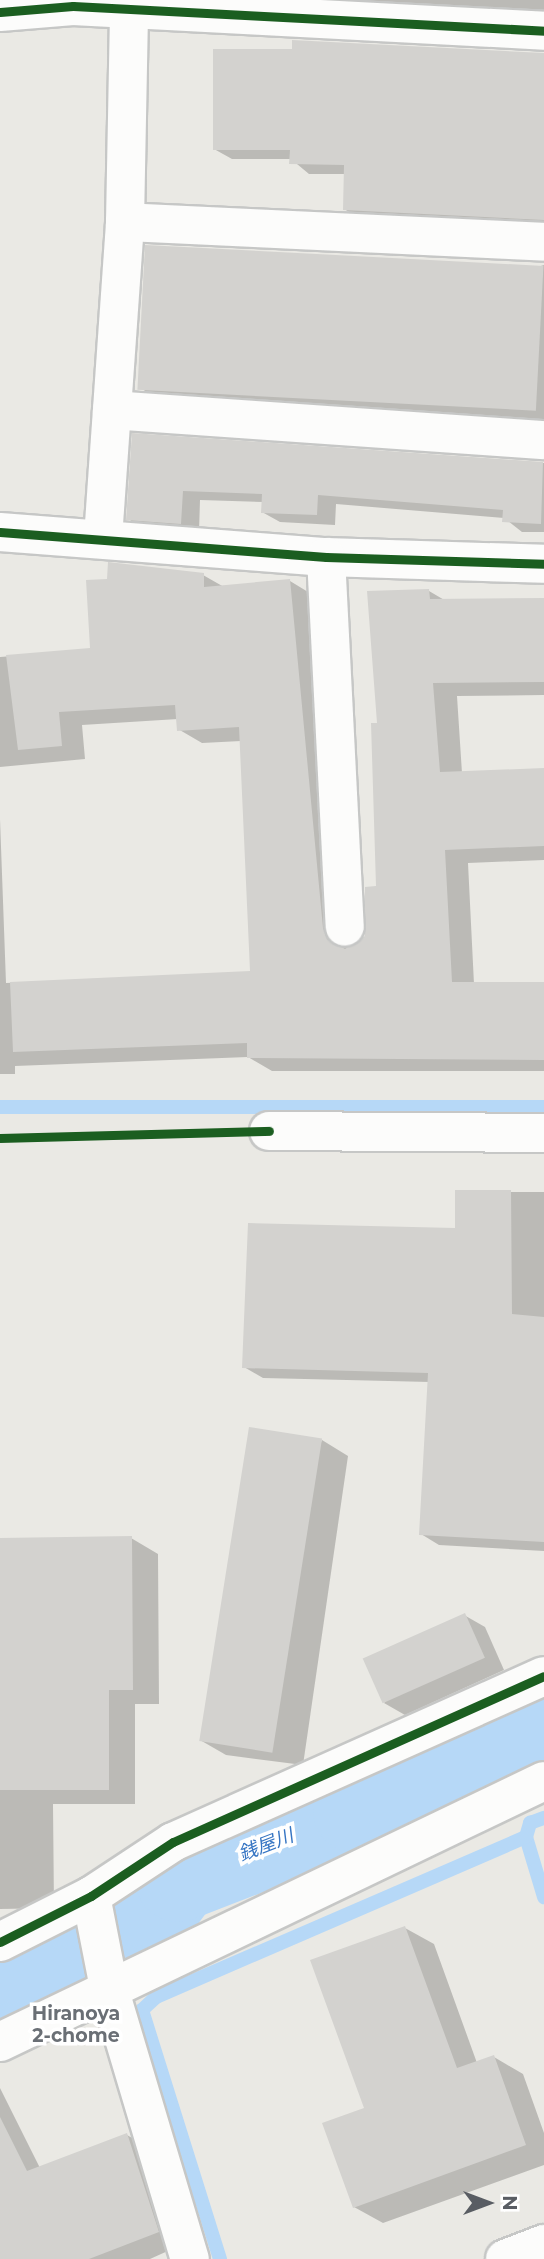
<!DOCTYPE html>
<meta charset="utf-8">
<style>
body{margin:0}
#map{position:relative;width:544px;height:2259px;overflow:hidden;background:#eae9e4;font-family:Montserrat,"Noto Sans JP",sans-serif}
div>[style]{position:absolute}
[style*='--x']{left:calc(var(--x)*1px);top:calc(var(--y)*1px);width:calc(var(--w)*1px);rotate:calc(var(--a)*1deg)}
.shadow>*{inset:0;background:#0003}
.stream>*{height:14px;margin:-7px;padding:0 7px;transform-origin:7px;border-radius:7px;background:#b6d8f7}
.river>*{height:86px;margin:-43px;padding:0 43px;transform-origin:43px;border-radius:43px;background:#b6d8f7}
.building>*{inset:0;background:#d3d2cf;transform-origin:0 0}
.roads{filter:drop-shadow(2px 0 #c6c7c6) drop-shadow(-2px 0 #c6c7c6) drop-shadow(0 2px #c6c7c6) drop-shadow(0 -2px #c6c7c6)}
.minor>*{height:38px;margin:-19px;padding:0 19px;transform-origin:19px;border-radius:19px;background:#fcfcfb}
.cycleway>*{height:9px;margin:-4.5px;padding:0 4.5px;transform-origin:4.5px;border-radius:4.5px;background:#1b5e20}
span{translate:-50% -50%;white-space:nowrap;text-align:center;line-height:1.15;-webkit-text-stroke:7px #fff;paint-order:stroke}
.water-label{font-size:19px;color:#3675c3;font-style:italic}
.neighbourhood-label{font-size:19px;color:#6a6f75;font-weight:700}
.north{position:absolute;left:453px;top:2168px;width:70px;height:70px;-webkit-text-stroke:5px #fff;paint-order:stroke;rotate:90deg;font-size:19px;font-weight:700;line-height:28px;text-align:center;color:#595d63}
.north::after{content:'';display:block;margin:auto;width:24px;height:32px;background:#595d63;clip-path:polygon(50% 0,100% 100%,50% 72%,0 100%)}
</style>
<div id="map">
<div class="shadow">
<i style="clip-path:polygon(304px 0,544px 0,544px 18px)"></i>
<i style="clip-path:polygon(544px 55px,544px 229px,363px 220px,344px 209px,345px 174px,309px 174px,291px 159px,232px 159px,214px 149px)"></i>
<i style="clip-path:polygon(544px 265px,544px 426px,160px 400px,142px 389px)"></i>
<i style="clip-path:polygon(134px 435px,544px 463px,544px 532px,522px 532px,504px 518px,336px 504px,335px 525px,280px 522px,262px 512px,263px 502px,200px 500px,199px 533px,146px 529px,128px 519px)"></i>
<i style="clip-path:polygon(203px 575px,224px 587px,290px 581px,313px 595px,348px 949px,366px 937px,378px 888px,379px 724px,429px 591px,446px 601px,544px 600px,544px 695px,457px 696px,462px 773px,544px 769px,544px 860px,468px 863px,474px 984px,544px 983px,544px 1071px,272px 1071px,248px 1057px,15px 1066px,15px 1074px,0 1074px,0 819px,6px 983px,252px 973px,241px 741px,202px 743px,178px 729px,178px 719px,82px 725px,85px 759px,0 767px,0 657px,92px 650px)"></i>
<i style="clip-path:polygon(457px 1192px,544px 1192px,544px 1551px,439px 1545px,421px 1534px,430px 1382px,263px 1378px,244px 1367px,457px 1230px)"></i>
<i style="clip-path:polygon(322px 1440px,348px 1456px,303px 1765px,226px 1755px,200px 1740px)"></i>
<i style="clip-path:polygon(131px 1538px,158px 1554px,159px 1704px,135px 1704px,135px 1804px,53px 1804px,54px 1908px,0 1909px,0 1539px)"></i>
<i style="clip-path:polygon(464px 1615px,485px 1627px,504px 1670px,405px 1715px,384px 1703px)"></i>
<i style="clip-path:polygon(405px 1928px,434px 1944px,477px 2063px,494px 2057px,523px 2074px,544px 2133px,544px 2165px,383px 2223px,354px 2207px,366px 2109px)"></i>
<i style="clip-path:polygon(0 2088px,40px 2168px,127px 2135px,149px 2148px,181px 2245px,150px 2259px,0 2259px)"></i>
</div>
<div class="stream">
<i style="--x:0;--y:1107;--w:544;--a:0"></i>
<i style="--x:526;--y:1837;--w:63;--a:73.3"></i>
<i style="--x:220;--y:2259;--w:261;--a:-107.4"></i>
<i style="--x:142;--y:2010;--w:19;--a:-43"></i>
<i style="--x:156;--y:1997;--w:403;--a:-23.4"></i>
<i style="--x:526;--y:1837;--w:15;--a:-74"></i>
<i style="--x:530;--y:1823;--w:15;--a:-20"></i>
</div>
<div class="river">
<i style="--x:0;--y:1983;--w:164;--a:-24.1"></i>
<i style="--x:150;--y:1916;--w:46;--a:-52.9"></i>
<i style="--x:178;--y:1879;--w:191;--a:-21.2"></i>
<i style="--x:356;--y:1810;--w:208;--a:-25.6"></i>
</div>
<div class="building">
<i style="clip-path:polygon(292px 40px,544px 53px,544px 220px,343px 210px,344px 165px,289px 164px,290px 150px,213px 150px,213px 49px,292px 49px)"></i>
<i style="left:145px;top:245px;width:399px;height:145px;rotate:3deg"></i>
<i style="clip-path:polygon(132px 433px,543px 462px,541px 524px,502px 522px,503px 510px,318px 495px,317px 515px,261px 513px,262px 494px,183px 491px,181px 524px,126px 520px)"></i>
<i style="clip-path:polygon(108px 562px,204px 573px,204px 587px,290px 579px,323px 928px,327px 939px,345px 949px,365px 936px,365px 887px,376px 886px,371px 723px,377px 723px,367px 591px,429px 589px,430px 599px,544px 598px,544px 682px,433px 683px,440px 772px,544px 768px,544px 846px,445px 850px,452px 982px,544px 982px,544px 1060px,247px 1058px,247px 1043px,13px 1052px,10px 982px,250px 971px,239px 727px,177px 731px,175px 705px,59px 712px,62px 746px,18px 750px,6px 655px,90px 648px,86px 580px,107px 579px)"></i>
<i style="clip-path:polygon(455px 1190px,511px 1190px,512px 1314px,544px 1317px,544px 1542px,419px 1535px,428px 1373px,242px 1368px,248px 1223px,455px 1228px)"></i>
<i style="left:249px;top:1427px;width:74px;height:318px;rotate:9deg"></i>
<i style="clip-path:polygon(132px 1536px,133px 1690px,109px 1690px,109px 1790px,0 1790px,0 1538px)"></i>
<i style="left:465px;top:1613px;width:49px;height:112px;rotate:66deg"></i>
<i style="clip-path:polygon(405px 1926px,457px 2068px,494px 2055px,526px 2145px,353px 2208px,322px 2123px,364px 2108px,310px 1960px)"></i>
<i style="clip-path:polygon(0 2117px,27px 2171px,127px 2133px,159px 2232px,89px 2259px,0 2259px)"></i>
</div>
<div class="roads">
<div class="minor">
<i style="--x:0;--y:12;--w:73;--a:-4.7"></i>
<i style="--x:73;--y:6;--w:472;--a:3"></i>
<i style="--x:125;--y:222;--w:419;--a:2.7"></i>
<i style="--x:112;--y:410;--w:433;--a:4"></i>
<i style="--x:0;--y:532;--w:327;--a:4.4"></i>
<i style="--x:326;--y:557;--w:218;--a:1.8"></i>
<i style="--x:103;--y:538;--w:317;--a:-86"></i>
<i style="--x:125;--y:222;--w:212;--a:-88.9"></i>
<i style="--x:326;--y:557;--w:370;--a:87.1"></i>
<i style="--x:269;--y:1131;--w:275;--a:0.4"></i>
<i style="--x:91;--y:1896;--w:94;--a:78.9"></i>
<i style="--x:109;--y:1988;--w:283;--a:73.4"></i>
<i style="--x:0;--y:1942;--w:102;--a:-26.8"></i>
<i style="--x:91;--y:1896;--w:98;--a:-33.4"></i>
<i style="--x:173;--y:1842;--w:406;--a:-24.1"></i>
<i style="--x:0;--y:2042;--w:603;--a:-25.63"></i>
<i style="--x:505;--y:2259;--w:42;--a:-21"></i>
</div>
</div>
<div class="cycleway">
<i style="--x:0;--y:12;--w:73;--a:-4.7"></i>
<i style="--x:73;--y:6;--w:472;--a:3"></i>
<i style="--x:0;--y:532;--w:327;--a:4.4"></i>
<i style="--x:326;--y:557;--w:218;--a:1.8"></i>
<i style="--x:0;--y:1138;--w:269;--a:-1.5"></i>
<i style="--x:0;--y:1942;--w:102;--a:-26.8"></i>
<i style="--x:91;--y:1896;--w:98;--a:-33.4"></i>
<i style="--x:173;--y:1842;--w:406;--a:-24.1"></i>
</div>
<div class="water-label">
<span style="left:266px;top:1845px;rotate:-21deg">銭屋川</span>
</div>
<div class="neighbourhood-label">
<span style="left:76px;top:2025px">Hiranoya<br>2-chome</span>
</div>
<div class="north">N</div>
</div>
